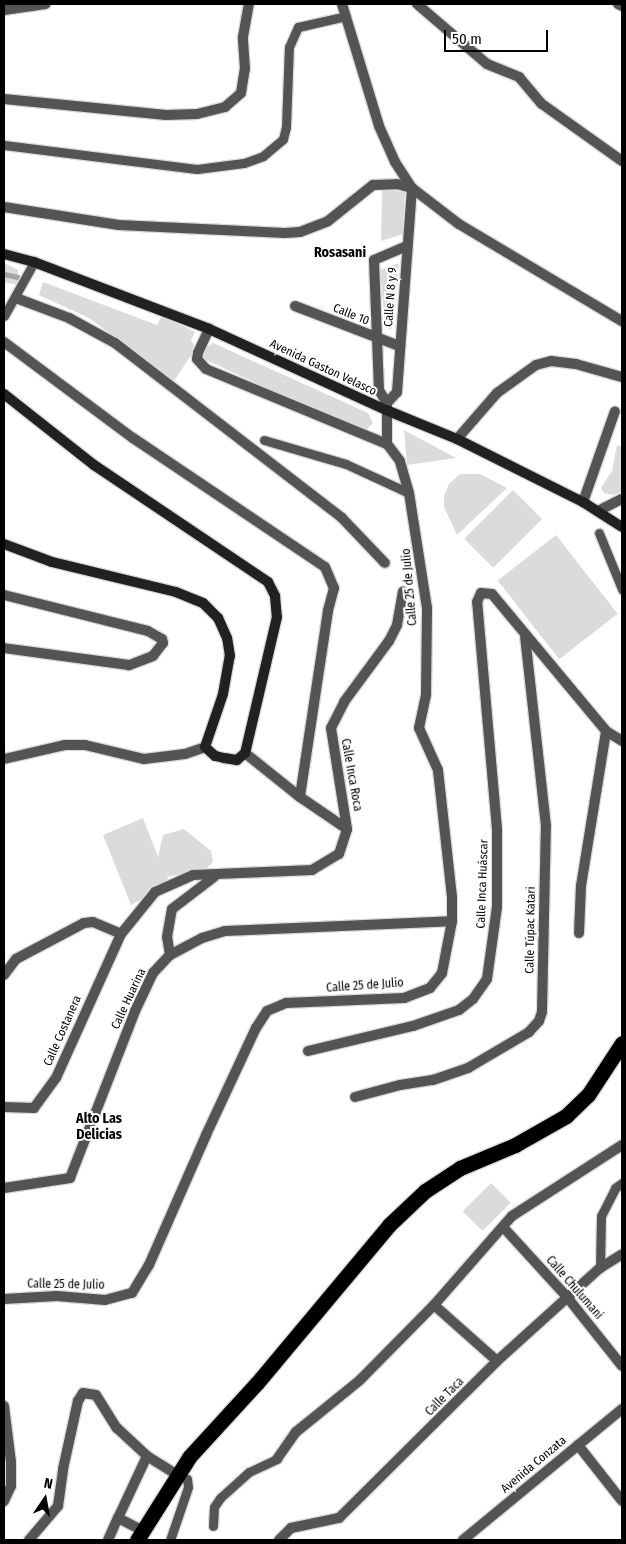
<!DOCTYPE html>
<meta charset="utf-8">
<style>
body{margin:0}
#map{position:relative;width:626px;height:1544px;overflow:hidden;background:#fff;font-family:"Fira Sans Condensed",sans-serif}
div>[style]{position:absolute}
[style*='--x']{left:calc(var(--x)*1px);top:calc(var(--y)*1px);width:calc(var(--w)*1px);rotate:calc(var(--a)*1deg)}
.green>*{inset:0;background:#dbdbdb;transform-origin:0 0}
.stream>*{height:4.5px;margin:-2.25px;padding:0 2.25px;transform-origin:2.25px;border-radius:2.25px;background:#a2a2a2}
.roads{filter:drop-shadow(1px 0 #dbdbdb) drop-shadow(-1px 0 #dbdbdb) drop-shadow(0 1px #dbdbdb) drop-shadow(0 -1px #dbdbdb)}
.lane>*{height:9px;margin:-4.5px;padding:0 4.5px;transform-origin:4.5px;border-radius:4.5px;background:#545454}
.street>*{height:10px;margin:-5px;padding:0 5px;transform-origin:5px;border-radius:5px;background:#545454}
.secondary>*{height:10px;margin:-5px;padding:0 5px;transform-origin:5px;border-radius:5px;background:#212121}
.highway>*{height:15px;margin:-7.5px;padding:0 7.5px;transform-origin:7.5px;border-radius:7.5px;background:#000}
span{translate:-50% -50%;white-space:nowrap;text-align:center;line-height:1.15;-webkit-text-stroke:4px #fff;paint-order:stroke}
.street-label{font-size:12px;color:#000}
.neighbourhood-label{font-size:14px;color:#000;font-weight:700}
.frame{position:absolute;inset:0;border:5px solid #000;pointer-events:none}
.north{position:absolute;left:20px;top:1474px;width:50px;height:50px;-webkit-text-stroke:4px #fff;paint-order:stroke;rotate:12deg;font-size:14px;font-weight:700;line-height:20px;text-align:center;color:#000}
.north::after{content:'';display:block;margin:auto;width:18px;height:22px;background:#000;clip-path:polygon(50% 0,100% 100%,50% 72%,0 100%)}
.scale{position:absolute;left:444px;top:30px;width:104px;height:22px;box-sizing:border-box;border:2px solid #000;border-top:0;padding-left:6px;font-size:15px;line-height:18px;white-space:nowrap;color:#000;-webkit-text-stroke:4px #fff;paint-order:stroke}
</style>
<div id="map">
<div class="green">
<i style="clip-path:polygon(382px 190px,405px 192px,403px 234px,381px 241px)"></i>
<i style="clip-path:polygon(4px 263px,18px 270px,18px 284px,4px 283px)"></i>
<i style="clip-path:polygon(399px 263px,391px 330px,385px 324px,380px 270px)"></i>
<i style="clip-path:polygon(43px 282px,157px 325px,162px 316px,195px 332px,191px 340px,196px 348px,174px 381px,89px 318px,39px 295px)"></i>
<i style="clip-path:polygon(213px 343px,368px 413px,373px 423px,366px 430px,355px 429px,204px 359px,204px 349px)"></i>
<i style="clip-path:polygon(404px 430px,456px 458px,407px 465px)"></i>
<i style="clip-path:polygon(617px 445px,622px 447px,622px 492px,612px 495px,604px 493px,601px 488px,612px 471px)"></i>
<i style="clip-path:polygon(460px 474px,480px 474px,507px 488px,457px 535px,444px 507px,444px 496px,449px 484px)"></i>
<i style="left:513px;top:490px;width:41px;height:69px;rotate:45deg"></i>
<i style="left:556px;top:535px;width:100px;height:74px;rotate:52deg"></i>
<i style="clip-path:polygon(143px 818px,158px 857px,163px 835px,184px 829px,211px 851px,213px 862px,206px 869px,167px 877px,170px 883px,131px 905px,103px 835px)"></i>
<i style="left:491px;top:1183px;width:28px;height:40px;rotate:45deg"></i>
</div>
<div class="stream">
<i style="--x:4;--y:274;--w:14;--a:12"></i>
</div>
<div class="roads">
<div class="lane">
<i style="--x:4;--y:145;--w:194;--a:7.1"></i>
<i style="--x:197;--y:169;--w:47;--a:-7.3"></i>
<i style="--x:244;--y:163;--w:20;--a:-20"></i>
<i style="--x:263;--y:156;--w:26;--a:-40"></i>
<i style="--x:283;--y:139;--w:12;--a:-76"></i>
<i style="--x:286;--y:127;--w:80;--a:-87.9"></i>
<i style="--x:289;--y:47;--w:22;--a:-66"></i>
<i style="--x:298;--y:27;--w:49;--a:-12.9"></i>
<i style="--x:4;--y:316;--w:62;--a:-60.9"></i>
<i style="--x:264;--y:440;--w:85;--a:16.3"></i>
<i style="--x:346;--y:464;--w:69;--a:24.7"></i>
<i style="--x:599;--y:533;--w:61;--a:67.7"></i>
<i style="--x:600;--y:1268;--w:52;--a:-88.9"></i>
<i style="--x:601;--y:1216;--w:31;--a:-63"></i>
<i style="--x:615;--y:1188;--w:9;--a:-36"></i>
<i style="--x:213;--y:1526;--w:19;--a:-87"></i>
<i style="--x:214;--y:1507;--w:11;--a:-56"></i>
<i style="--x:220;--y:1498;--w:39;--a:-42"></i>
<i style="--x:249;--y:1472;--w:31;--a:-25"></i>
<i style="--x:170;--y:1540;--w:56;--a:-71.2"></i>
<i style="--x:188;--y:1487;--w:8;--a:-97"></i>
<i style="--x:187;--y:1479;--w:12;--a:-156"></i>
</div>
<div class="street">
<i style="--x:342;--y:4;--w:127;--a:73.1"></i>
<i style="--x:379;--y:126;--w:39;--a:66"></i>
<i style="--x:395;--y:162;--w:31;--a:57"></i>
<i style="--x:412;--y:188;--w:205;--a:94.2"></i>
<i style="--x:397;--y:392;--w:15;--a:132"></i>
<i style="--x:417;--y:4;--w:92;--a:40.6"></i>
<i style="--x:487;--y:64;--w:35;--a:22"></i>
<i style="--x:519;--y:77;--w:35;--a:50"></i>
<i style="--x:542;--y:104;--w:98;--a:35.5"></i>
<i style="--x:618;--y:4;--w:4;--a:27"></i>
<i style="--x:4;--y:10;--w:42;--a:-8.1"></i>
<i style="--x:4;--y:99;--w:163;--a:5.6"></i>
<i style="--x:166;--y:115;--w:31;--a:-2"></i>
<i style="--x:197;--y:114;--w:29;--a:-14"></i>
<i style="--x:225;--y:107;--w:21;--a:-41"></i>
<i style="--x:241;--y:93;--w:24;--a:-81"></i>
<i style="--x:245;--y:69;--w:32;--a:-94"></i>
<i style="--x:243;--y:37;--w:34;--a:-80"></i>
<i style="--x:4;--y:207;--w:116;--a:8.9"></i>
<i style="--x:119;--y:225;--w:166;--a:2.8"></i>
<i style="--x:285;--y:233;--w:15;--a:-4"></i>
<i style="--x:300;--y:232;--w:30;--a:-21"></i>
<i style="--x:328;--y:221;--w:58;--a:-38.7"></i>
<i style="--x:373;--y:185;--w:24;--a:-2"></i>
<i style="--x:397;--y:184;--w:16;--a:15"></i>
<i style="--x:412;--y:188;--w:59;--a:37.5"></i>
<i style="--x:459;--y:224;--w:190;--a:30.8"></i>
<i style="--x:16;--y:298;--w:57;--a:20.7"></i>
<i style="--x:69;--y:318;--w:52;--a:28.5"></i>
<i style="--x:115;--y:343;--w:287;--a:37.6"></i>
<i style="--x:342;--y:518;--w:62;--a:46.3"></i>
<i style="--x:295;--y:306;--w:111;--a:21"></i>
<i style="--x:209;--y:329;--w:26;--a:115"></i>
<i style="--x:198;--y:353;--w:6;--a:99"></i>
<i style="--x:197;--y:359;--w:13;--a:48"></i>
<i style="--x:206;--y:369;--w:196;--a:22.5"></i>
<i style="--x:4;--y:342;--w:161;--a:36.7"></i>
<i style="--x:133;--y:438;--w:231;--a:33.9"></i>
<i style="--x:325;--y:567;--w:23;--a:67"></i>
<i style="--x:334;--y:588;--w:24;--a:105"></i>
<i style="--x:328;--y:611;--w:188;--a:98.6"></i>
<i style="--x:457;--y:439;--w:61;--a:-49"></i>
<i style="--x:497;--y:393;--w:48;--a:-35.7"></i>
<i style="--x:536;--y:365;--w:16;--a:-15"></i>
<i style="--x:551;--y:361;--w:25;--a:7"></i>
<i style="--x:576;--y:364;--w:48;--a:15.8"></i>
<i style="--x:583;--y:502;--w:96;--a:-70.6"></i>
<i style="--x:598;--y:511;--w:27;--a:-27"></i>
<i style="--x:4;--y:595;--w:148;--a:14"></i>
<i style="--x:148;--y:631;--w:16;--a:30"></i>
<i style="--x:162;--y:639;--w:4;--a:76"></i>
<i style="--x:163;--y:643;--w:16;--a:128"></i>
<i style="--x:153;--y:656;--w:26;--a:159"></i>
<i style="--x:129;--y:665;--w:126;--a:-172.3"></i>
<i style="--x:245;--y:753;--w:70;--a:38.7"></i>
<i style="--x:300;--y:797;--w:57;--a:34.2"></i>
<i style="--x:4;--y:759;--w:63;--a:-12.9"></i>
<i style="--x:65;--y:745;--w:20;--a:0"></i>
<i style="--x:85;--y:745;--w:61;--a:13.3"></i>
<i style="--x:144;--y:759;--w:41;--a:-7"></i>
<i style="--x:185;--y:754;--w:21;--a:-19"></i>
<i style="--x:579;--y:933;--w:47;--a:-87.6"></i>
<i style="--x:581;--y:886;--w:157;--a:-80.8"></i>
<i style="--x:170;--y:955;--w:18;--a:-99"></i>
<i style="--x:167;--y:937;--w:28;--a:-80"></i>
<i style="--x:172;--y:909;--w:53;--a:-37.3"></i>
<i style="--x:4;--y:975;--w:20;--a:-53"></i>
<i style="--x:16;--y:959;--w:77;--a:-27.9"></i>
<i style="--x:84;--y:923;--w:9;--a:-6"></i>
<i style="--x:93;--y:922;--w:30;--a:23"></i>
<i style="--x:308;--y:1051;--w:108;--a:-13.4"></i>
<i style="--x:413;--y:1026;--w:49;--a:-19.2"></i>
<i style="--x:459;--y:1010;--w:18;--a:-38"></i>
<i style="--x:473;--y:999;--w:24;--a:-55"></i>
<i style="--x:487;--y:979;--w:73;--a:-82.1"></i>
<i style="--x:497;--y:907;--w:78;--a:-90"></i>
<i style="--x:497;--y:829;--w:228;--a:-95"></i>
<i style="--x:477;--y:602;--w:10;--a:-66"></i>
<i style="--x:481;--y:593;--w:11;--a:5"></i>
<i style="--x:492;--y:594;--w:178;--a:50.2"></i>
<i style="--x:606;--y:731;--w:19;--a:32"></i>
<i style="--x:355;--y:1097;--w:47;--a:-14.9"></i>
<i style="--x:400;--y:1085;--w:33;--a:-9"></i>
<i style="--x:433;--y:1080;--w:37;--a:-19"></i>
<i style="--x:468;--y:1068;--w:71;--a:-30.5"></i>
<i style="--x:529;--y:1032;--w:15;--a:-48"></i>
<i style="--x:539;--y:1021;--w:9;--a:-72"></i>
<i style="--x:542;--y:1012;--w:186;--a:-88.8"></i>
<i style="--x:546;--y:826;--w:190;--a:-96.3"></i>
<i style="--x:4;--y:1107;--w:30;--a:2"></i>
<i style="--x:34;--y:1108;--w:37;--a:-54"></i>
<i style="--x:56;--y:1078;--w:158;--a:-65.7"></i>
<i style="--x:121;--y:934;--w:54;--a:-51"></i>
<i style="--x:155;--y:892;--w:42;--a:-24.1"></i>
<i style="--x:193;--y:875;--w:119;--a:-2.4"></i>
<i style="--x:312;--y:870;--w:31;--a:-31"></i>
<i style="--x:339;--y:854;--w:26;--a:-72"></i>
<i style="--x:347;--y:829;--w:102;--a:-99"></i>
<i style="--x:331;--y:728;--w:29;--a:-63"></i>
<i style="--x:344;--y:702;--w:76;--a:-53.6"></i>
<i style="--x:389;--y:641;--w:18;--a:-63"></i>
<i style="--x:397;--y:625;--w:34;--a:-80"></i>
<i style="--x:4;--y:1188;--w:67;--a:-8.6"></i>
<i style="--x:70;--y:1178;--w:179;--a:-68.7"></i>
<i style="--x:135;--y:1011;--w:42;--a:-64.7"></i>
<i style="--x:153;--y:973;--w:25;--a:-47"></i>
<i style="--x:170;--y:955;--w:36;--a:-28"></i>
<i style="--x:202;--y:938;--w:24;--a:-17"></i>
<i style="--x:225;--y:931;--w:227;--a:-2.5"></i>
<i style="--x:504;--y:1228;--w:93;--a:47.6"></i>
<i style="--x:567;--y:1297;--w:88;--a:51.4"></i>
<i style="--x:4;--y:1299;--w:53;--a:-3.2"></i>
<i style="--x:57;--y:1296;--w:48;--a:4.8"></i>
<i style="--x:105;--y:1300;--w:28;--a:-15"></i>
<i style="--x:132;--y:1293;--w:33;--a:-59"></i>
<i style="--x:149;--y:1265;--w:142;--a:-66.3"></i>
<i style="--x:206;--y:1135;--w:118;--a:-65"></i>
<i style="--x:256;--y:1028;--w:20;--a:-57"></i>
<i style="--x:267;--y:1011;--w:21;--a:-23"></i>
<i style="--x:286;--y:1003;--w:118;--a:-2.4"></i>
<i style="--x:404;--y:998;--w:28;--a:-21"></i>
<i style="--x:430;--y:988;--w:19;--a:-51"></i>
<i style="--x:442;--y:973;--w:53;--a:-79.1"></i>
<i style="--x:452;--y:921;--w:24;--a:-90"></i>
<i style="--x:452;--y:897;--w:128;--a:-96.3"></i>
<i style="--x:438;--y:770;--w:46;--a:-114.3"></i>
<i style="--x:419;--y:728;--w:35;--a:-78"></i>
<i style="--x:426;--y:694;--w:86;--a:-89.3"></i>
<i style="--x:427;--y:608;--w:116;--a:-98.9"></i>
<i style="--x:409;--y:493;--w:33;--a:-106"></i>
<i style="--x:400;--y:461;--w:21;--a:-127"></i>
<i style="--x:387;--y:444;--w:41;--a:-90"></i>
<i style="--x:387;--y:403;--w:15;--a:-122"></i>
<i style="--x:379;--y:390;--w:130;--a:-92.2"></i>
<i style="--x:374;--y:260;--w:36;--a:-23"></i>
<i style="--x:434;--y:1305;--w:84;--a:41.6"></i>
<i style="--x:4;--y:1406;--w:56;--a:82.9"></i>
<i style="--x:11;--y:1462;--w:24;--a:90"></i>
<i style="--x:11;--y:1486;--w:17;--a:115"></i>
<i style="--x:578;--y:1445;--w:71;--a:51.8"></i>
<i style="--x:277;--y:1459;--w:33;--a:-55"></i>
<i style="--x:296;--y:1432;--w:82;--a:-39.1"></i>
<i style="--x:360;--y:1380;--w:105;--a:-45.4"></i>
<i style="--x:434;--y:1305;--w:118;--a:-48.8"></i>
<i style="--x:512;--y:1216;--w:131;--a:-32.8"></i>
<i style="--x:118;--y:1518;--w:68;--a:-64.9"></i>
<i style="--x:29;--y:1540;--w:45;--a:-49.5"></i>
<i style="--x:58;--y:1506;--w:37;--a:-82"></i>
<i style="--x:63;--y:1469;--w:70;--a:-77.6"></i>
<i style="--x:78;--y:1401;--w:9;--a:-58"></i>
<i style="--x:83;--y:1393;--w:13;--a:9"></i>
<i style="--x:96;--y:1395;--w:39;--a:58"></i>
<i style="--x:117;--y:1428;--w:41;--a:43"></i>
<i style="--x:147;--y:1456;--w:34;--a:32"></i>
<i style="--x:108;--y:1540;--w:24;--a:-66"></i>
<i style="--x:118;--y:1518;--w:27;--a:27"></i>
<i style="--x:279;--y:1540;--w:17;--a:-45"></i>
<i style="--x:291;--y:1528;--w:49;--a:-11.8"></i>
<i style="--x:339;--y:1518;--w:223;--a:-44.8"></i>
<i style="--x:497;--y:1361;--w:139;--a:-42.1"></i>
<i style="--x:600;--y:1268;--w:26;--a:-32"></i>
<i style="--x:463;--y:1540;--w:206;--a:-39.5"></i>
</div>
<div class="secondary">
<i style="--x:4;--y:254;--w:31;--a:15"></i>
<i style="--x:34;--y:262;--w:187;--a:20.9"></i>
<i style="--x:209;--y:329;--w:195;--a:24.6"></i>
<i style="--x:386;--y:410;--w:77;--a:22.2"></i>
<i style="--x:457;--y:439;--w:141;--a:26.6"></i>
<i style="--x:583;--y:502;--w:46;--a:32.7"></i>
<i style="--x:4;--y:394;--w:115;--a:38.3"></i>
<i style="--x:94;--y:465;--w:210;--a:33.9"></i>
<i style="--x:268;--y:582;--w:16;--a:63"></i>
<i style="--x:275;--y:596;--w:21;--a:85"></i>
<i style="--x:277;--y:617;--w:140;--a:103.2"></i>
<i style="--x:245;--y:753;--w:11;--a:139"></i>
<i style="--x:237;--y:760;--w:13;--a:-171"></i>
<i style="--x:224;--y:758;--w:9;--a:-167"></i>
<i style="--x:215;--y:756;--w:13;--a:-138"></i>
<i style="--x:205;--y:747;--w:56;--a:-71.2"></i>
<i style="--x:223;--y:694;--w:39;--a:-80"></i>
<i style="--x:230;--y:656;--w:18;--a:-99"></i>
<i style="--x:227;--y:638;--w:22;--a:-114"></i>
<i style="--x:218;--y:618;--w:21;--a:-135"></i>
<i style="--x:203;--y:603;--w:29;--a:-158"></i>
<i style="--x:176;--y:592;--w:128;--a:-166.4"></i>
<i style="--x:52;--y:562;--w:51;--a:-159.4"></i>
</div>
<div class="highway">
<i style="--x:137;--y:1540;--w:99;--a:-57.8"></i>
<i style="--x:190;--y:1456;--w:99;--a:-47.5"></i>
<i style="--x:257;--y:1383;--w:206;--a:-50.1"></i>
<i style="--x:389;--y:1225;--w:50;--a:-43.4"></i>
<i style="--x:425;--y:1191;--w:42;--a:-33.3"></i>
<i style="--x:460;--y:1168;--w:60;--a:-22.7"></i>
<i style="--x:515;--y:1145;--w:59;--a:-29.6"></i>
<i style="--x:566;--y:1116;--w:30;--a:-44"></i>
<i style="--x:588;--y:1095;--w:62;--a:-56.8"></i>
</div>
</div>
<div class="street-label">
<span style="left:391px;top:297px;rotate:-86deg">Calle N 8 y 9</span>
<span style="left:351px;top:315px;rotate:22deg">Calle 10</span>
<span style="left:323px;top:368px;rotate:25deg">Avenida Gaston Velasco</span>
<span style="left:410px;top:587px;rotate:-95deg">Calle 25 de Julio</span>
<span style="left:351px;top:775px;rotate:80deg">Calle Inca Roca</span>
<span style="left:483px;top:884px;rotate:-88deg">Calle Inca Huáscar</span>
<span style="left:531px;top:930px;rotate:-89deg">Calle Túpac Katari</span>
<span style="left:365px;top:986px;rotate:-4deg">Calle 25 de Julio</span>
<span style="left:129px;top:999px;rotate:-65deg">Calle Huarina</span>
<span style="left:63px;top:1031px;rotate:-66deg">Calle Costanera</span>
<span style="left:66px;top:1285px;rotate:1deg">Calle 25 de Julio</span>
<span style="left:574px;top:1288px;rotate:49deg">Calle Chulumani</span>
<span style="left:445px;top:1397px;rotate:-45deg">Calle Taca</span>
<span style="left:534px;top:1465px;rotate:-40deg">Avenida Conzata</span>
</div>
<div class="neighbourhood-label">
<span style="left:340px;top:253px">Rosasani</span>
<span style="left:99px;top:1127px">Alto Las<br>Delicias</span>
</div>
<div class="frame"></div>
<div class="north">N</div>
<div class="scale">50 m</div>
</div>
